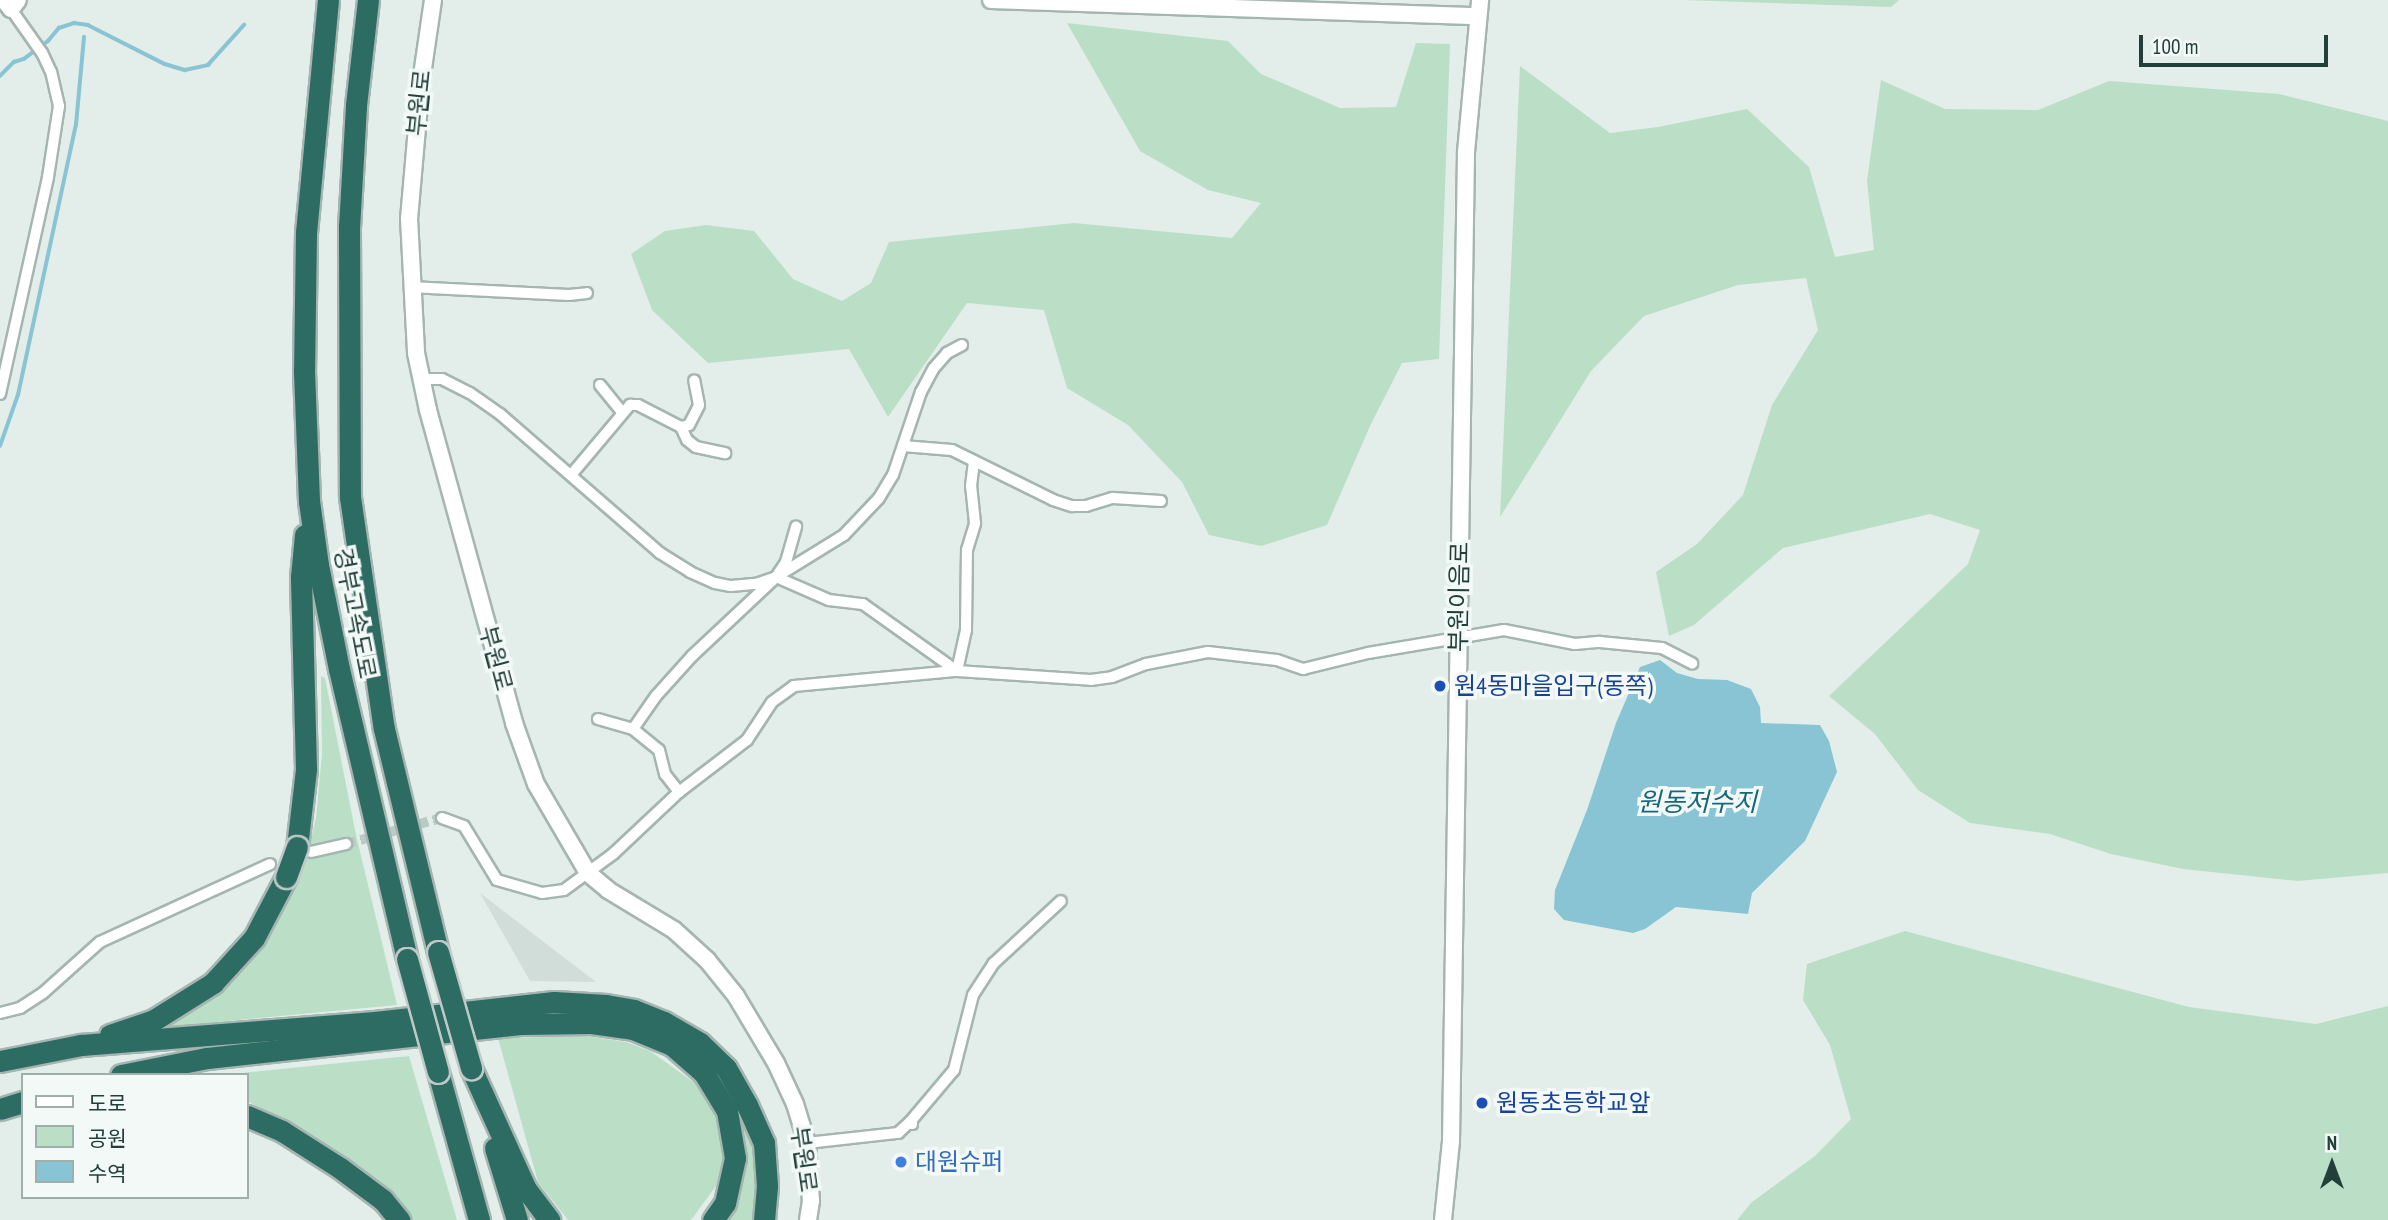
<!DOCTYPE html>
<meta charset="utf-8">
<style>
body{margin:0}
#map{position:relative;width:2388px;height:1220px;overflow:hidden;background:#e3ede9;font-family:"PT Sans Narrow","Noto Sans KR",sans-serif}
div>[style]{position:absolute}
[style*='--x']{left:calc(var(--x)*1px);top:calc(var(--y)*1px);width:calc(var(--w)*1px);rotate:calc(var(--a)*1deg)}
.built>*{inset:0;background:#d1ddd8}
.green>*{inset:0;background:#bbdfc6}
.water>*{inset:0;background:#89c4d4}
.stream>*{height:3.5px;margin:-1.75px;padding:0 1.75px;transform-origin:1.75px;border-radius:1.75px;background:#89c4d4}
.street-tunnel>*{height:10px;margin-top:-5px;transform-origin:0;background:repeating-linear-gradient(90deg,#bccac6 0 10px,transparent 0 15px)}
.roads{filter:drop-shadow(2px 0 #a5b5b1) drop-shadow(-2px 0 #a5b5b1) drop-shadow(0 2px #a5b5b1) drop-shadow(0 -2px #a5b5b1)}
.street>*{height:10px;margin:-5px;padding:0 5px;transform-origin:5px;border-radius:5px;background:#fff}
.secondary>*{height:16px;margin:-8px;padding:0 8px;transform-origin:8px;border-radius:8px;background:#fff}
.highway>*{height:21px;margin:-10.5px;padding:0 10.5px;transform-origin:10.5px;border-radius:10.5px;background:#2c6c62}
.bridges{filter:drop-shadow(2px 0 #c1c9c8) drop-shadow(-2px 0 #c1c9c8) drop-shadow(0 2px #c1c9c8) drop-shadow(0 -2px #c1c9c8)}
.highway-bridge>*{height:21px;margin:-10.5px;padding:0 10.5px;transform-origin:10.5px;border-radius:10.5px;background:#2c6c62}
.dots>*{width:19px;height:19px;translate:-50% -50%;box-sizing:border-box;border:4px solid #f3f9f7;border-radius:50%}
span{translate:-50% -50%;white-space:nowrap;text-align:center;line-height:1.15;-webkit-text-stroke:7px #f3f9f7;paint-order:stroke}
.street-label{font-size:24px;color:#223f39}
.transit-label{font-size:24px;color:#164399}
.left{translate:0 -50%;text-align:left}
.shop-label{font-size:24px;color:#366cbe}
.water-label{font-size:26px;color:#19677d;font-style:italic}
.legend{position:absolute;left:21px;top:1073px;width:228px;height:126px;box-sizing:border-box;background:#f3f9f7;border:2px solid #9fafab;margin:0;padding:9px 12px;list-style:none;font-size:21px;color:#223f39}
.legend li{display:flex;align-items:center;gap:14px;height:35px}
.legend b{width:35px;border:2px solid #9fafab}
.north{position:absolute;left:2297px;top:1129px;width:70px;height:70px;-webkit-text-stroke:5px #f3f9f7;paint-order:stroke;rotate:0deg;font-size:19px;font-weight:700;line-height:28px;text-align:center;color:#223f39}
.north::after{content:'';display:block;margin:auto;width:24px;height:32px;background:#223f39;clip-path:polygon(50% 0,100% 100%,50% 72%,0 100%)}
.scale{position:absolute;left:2139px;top:35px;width:189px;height:32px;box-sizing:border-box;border:4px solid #223f39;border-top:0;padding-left:9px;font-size:21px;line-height:24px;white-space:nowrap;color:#223f39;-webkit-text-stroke:5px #f3f9f7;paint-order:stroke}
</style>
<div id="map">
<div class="built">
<i style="clip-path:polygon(480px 893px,596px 982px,530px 981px)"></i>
</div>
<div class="green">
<i style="clip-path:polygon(1684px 0,1899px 0,1891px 7px)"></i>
<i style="clip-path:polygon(1067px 23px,1228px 41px,1261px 74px,1340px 108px,1396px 107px,1416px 43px,1450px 44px,1439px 359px,1402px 363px,1370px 426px,1327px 525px,1261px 546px,1209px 535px,1182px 482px,1128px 425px,1067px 388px,1044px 310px,967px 303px,888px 417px,849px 349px,708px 363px,652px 310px,631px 254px,665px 231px,706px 225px,754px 231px,793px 279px,842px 301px,871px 283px,889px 242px,1074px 223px,1232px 238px,1261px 203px,1208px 190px,1140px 151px)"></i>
<i style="clip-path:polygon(1520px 66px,1610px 133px,1658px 127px,1747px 109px,1809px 167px,1835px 257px,1874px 250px,1867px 181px,1881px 80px,1945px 109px,2038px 110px,2109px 81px,2279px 94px,2388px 121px,2388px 873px,2297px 881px,2183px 869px,2111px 854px,2050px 834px,1970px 823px,1918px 790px,1875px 734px,1829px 696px,1968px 564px,1980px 530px,1930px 514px,1783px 548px,1694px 625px,1669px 636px,1656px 572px,1697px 544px,1743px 495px,1772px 405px,1818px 330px,1806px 278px,1738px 285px,1644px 316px,1591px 371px,1500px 517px)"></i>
<i style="clip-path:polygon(321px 676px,325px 678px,356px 835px,397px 1005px,164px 1027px,230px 981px,275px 926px,305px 863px,316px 818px,322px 754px)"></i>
<i style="clip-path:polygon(1905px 931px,2189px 1007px,2316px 1024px,2388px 1006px,2388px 1220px,1737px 1220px,1752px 1202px,1815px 1156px,1851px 1119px,1830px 1045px,1803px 1000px,1807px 964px)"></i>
<i style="clip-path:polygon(586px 1036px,626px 1042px,650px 1051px,695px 1083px,711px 1104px,723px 1143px,722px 1161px,716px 1186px,691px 1220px,568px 1220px,538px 1182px,498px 1038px)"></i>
<i style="clip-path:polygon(409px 1056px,457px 1220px,412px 1220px,357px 1168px,307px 1132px,247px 1101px,247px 1075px,222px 1075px)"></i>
<i style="clip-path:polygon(739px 1116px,744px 1118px,759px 1158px,754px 1220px,724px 1220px,734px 1202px,745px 1165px)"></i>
</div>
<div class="water">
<i style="clip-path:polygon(1660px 660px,1677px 673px,1698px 679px,1727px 680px,1751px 689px,1760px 707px,1761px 723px,1820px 725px,1829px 741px,1837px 772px,1805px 841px,1752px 893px,1748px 914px,1676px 907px,1645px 929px,1633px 933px,1564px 920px,1554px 909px,1555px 890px,1587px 810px,1616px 723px,1640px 667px)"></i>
</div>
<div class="stream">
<i style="--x:0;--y:76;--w:20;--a:-45"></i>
<i style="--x:14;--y:62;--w:10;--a:-17"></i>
<i style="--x:24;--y:59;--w:30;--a:-37"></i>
<i style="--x:48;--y:41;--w:17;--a:-50"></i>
<i style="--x:59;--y:28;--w:16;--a:-18"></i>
<i style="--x:74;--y:23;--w:14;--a:8"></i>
<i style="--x:88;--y:25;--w:86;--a:26.9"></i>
<i style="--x:165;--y:64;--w:21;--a:17"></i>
<i style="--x:185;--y:70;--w:24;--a:-12"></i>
<i style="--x:208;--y:65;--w:54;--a:-48"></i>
<i style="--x:0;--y:446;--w:54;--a:-70.6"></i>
<i style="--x:18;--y:395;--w:276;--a:-77.9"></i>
<i style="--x:76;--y:125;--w:88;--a:-84.8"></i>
</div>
<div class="street-tunnel">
<i style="--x:346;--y:844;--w:99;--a:-15.2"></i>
</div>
<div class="roads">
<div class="street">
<i style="--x:410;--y:287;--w:159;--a:2.9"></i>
<i style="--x:569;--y:295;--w:18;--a:-6"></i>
<i style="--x:422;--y:379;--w:20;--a:0"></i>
<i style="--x:442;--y:379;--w:31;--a:27"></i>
<i style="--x:470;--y:393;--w:37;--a:35"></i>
<i style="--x:500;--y:414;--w:212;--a:41"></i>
<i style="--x:660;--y:553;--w:36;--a:32"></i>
<i style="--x:690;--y:572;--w:27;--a:24"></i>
<i style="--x:715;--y:583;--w:16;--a:11"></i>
<i style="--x:731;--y:586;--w:25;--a:-5"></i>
<i style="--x:756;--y:584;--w:21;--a:-19"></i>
<i style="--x:776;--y:577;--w:80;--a:-31.7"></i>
<i style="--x:844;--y:535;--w:51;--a:-46.6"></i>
<i style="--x:879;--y:498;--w:27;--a:-59"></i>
<i style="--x:893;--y:475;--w:88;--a:-71.4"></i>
<i style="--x:921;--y:392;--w:27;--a:-62"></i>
<i style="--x:934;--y:368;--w:20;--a:-49"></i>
<i style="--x:947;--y:353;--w:17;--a:-28"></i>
<i style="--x:600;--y:385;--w:35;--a:51"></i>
<i style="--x:0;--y:394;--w:222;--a:-77.5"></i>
<i style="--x:48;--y:177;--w:72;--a:-81.2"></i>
<i style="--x:59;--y:106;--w:35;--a:-103"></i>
<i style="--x:51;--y:72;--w:21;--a:-115"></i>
<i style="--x:42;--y:53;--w:54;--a:-125.2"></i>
<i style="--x:681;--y:427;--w:14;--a:65"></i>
<i style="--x:687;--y:440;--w:11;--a:38"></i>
<i style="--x:696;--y:447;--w:30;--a:12"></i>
<i style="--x:903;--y:446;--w:49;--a:4.7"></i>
<i style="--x:952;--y:450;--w:113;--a:26.3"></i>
<i style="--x:1053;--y:500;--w:20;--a:18"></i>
<i style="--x:1072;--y:506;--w:14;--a:0"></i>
<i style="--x:1086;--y:506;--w:28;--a:-17"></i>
<i style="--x:1113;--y:498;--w:48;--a:3.6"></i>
<i style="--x:571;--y:475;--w:92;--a:-49.9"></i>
<i style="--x:630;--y:405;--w:8;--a:0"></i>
<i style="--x:638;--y:405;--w:48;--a:27.1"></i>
<i style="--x:681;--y:427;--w:8;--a:-14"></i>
<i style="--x:689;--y:425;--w:22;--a:-63"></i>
<i style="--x:699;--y:405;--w:25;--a:-101"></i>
<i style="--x:776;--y:577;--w:58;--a:23.5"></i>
<i style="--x:829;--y:600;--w:34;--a:7"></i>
<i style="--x:863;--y:604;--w:115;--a:35.5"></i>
<i style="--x:957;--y:671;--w:42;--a:-77.6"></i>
<i style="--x:966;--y:630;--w:80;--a:-89.3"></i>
<i style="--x:967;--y:550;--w:28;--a:-73"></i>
<i style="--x:975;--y:523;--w:37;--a:-96"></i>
<i style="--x:971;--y:486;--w:25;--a:-83"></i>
<i style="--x:598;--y:719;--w:36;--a:16"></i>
<i style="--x:633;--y:729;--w:33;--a:39"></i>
<i style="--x:659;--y:750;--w:25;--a:76"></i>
<i style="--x:665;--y:774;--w:23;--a:52"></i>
<i style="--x:633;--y:729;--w:40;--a:-55.1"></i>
<i style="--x:656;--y:696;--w:54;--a:-48"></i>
<i style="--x:692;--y:656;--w:115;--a:-43.2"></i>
<i style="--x:776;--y:577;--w:18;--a:-56"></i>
<i style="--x:786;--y:562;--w:37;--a:-74"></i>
<i style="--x:442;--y:818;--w:23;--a:20"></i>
<i style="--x:464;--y:826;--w:63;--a:58.6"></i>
<i style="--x:497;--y:880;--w:47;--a:16.1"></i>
<i style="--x:542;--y:893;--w:22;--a:-8"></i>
<i style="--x:564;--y:890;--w:61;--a:-36.3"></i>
<i style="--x:613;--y:854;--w:91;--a:-43.2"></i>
<i style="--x:679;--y:792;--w:86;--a:-37.4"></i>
<i style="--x:747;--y:740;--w:45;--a:-56.7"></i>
<i style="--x:772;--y:702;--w:27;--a:-36"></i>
<i style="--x:794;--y:686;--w:164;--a:-5.3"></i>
<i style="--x:957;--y:671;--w:134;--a:3.8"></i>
<i style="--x:1091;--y:680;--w:21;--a:-8"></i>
<i style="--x:1112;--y:677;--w:36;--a:-21"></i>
<i style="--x:1146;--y:664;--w:63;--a:-11"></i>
<i style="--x:1208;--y:652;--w:69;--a:6.6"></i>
<i style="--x:1277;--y:660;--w:28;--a:19"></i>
<i style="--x:1303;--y:669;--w:67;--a:-13.8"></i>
<i style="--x:1368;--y:653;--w:138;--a:-9.6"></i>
<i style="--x:1504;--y:630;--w:72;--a:11.2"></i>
<i style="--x:1575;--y:644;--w:25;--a:-5"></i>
<i style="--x:1600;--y:642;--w:62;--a:5.5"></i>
<i style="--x:1662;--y:648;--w:34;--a:27"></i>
<i style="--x:311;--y:852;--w:36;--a:-13"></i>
<i style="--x:0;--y:1013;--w:21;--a:-14"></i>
<i style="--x:20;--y:1008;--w:27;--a:-33"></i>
<i style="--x:43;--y:993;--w:76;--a:-41.8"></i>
<i style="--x:100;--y:942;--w:187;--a:-24.6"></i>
<i style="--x:910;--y:1122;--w:68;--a:-49.8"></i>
<i style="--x:954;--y:1070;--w:77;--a:-75.8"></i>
<i style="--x:973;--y:995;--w:38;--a:-57"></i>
<i style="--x:994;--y:963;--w:91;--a:-42.8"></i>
<i style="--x:807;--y:1143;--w:92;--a:-6.3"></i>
<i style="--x:898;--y:1133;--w:16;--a:-43"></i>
<i style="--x:910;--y:1122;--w:3;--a:45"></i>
</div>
<div class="secondary">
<i style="--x:4;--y:0;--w:11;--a:52"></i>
<i style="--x:11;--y:9;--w:11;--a:-52"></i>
<i style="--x:433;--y:0;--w:83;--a:98.3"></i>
<i style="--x:421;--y:82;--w:137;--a:95"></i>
<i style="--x:409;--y:218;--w:135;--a:87"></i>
<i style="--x:416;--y:353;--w:58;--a:78.1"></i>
<i style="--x:428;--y:410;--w:325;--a:74.6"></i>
<i style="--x:514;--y:723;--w:65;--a:70.2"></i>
<i style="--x:536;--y:784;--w:103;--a:59.7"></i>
<i style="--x:588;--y:873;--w:26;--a:40"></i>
<i style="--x:608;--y:890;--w:77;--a:31.2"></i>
<i style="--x:674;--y:930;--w:45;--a:42.3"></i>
<i style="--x:707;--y:960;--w:46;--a:51.1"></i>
<i style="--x:736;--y:996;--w:78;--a:59.2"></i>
<i style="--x:776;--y:1063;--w:45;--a:65.1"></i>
<i style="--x:795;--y:1104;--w:41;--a:72.9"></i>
<i style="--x:807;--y:1143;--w:58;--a:86.1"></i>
<i style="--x:811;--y:1201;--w:19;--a:99"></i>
<i style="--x:991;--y:0;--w:487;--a:1.9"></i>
<i style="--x:1443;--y:1220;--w:79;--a:-84.2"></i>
<i style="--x:1451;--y:1141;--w:989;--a:-89.13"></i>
<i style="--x:1466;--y:152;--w:153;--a:-84.7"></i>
</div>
<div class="highway">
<i style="--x:328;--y:0;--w:233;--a:95.4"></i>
<i style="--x:306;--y:232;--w:139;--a:90.8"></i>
<i style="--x:304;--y:371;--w:130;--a:87.8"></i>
<i style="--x:309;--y:501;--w:65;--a:82"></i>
<i style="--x:318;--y:565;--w:106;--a:78.6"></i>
<i style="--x:339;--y:669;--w:298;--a:76.8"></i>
<i style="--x:368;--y:0;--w:107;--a:96.5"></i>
<i style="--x:356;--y:106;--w:120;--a:93.3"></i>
<i style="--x:349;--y:226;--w:271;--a:89.8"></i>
<i style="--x:350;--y:497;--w:234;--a:81.7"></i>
<i style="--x:384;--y:729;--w:229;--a:76.4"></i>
<i style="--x:297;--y:847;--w:79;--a:-83.4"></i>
<i style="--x:306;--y:769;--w:192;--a:-91.5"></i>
<i style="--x:301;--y:577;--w:42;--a:-84.6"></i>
<i style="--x:110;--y:1035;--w:46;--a:-18.8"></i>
<i style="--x:154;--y:1020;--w:70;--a:-32.1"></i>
<i style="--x:213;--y:983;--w:61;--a:-47.7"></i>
<i style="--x:254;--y:938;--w:69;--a:-62.3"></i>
<i style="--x:0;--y:1061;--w:83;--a:-11.2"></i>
<i style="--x:81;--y:1045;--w:295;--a:-4.5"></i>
<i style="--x:375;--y:1022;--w:180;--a:-6.4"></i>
<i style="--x:554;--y:1002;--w:52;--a:3.3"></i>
<i style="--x:606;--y:1005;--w:28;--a:10"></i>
<i style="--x:634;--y:1010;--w:32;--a:22"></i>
<i style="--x:664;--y:1022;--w:42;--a:30.3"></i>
<i style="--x:700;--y:1043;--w:36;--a:44"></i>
<i style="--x:726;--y:1068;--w:43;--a:60.4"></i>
<i style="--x:747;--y:1105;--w:42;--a:65.9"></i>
<i style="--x:764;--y:1143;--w:43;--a:86"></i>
<i style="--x:767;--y:1186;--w:34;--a:95"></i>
<i style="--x:471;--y:1068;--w:133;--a:65.6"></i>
<i style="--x:526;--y:1189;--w:39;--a:53"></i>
<i style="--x:438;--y:1072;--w:154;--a:74.5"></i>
<i style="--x:121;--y:1075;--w:88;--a:-11.2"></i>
<i style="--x:207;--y:1058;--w:317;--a:-6.2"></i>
<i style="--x:522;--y:1024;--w:69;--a:-0.8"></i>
<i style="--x:591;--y:1023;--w:42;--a:8.1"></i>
<i style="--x:633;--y:1029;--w:42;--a:22.3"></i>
<i style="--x:672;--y:1045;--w:43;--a:41.2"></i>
<i style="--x:704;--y:1073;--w:44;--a:58.8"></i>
<i style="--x:727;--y:1111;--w:48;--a:80.3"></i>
<i style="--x:735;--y:1158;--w:46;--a:102.5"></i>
<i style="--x:725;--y:1203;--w:21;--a:125"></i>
<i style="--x:0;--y:1109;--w:24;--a:-17"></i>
<i style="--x:247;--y:1116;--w:38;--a:23"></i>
<i style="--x:282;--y:1131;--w:69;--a:32.5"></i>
<i style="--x:340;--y:1168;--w:54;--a:36.7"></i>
<i style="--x:383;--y:1200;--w:26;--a:51"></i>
<i style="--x:495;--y:1148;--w:75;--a:73"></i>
</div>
</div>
<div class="bridges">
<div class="highway-bridge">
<i style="--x:286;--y:877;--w:32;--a:-70"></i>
<i style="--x:438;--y:952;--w:121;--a:74.1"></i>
<i style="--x:407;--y:959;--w:117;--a:74.7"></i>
</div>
</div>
<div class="dots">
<i style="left:1440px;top:686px;background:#1a4fb4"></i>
<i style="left:1482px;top:1103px;background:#1a4fb4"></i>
<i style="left:901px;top:1162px;background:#3f7fe0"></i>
</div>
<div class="street-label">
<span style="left:419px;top:103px;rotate:-84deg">부원로</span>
<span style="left:1459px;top:597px;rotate:-89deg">부원이음로</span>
<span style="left:355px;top:613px;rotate:79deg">경부고속도로</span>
<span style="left:496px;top:658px;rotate:75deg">부원로</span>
<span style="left:804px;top:1159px;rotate:82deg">부원로</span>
</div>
<div class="transit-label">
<span class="left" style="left:1454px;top:686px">원4동마을입구(동쪽)</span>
<span class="left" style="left:1496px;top:1103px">원동초등학교앞</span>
</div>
<div class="shop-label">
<span class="left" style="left:915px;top:1162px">대원슈퍼</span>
</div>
<div class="water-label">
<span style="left:1697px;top:802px">원동저수지</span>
</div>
<ul class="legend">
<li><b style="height:9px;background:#fff"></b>도로</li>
<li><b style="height:19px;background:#bbdfc6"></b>공원</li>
<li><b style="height:19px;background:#89c4d4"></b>수역</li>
</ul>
<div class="north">N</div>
<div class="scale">100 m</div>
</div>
